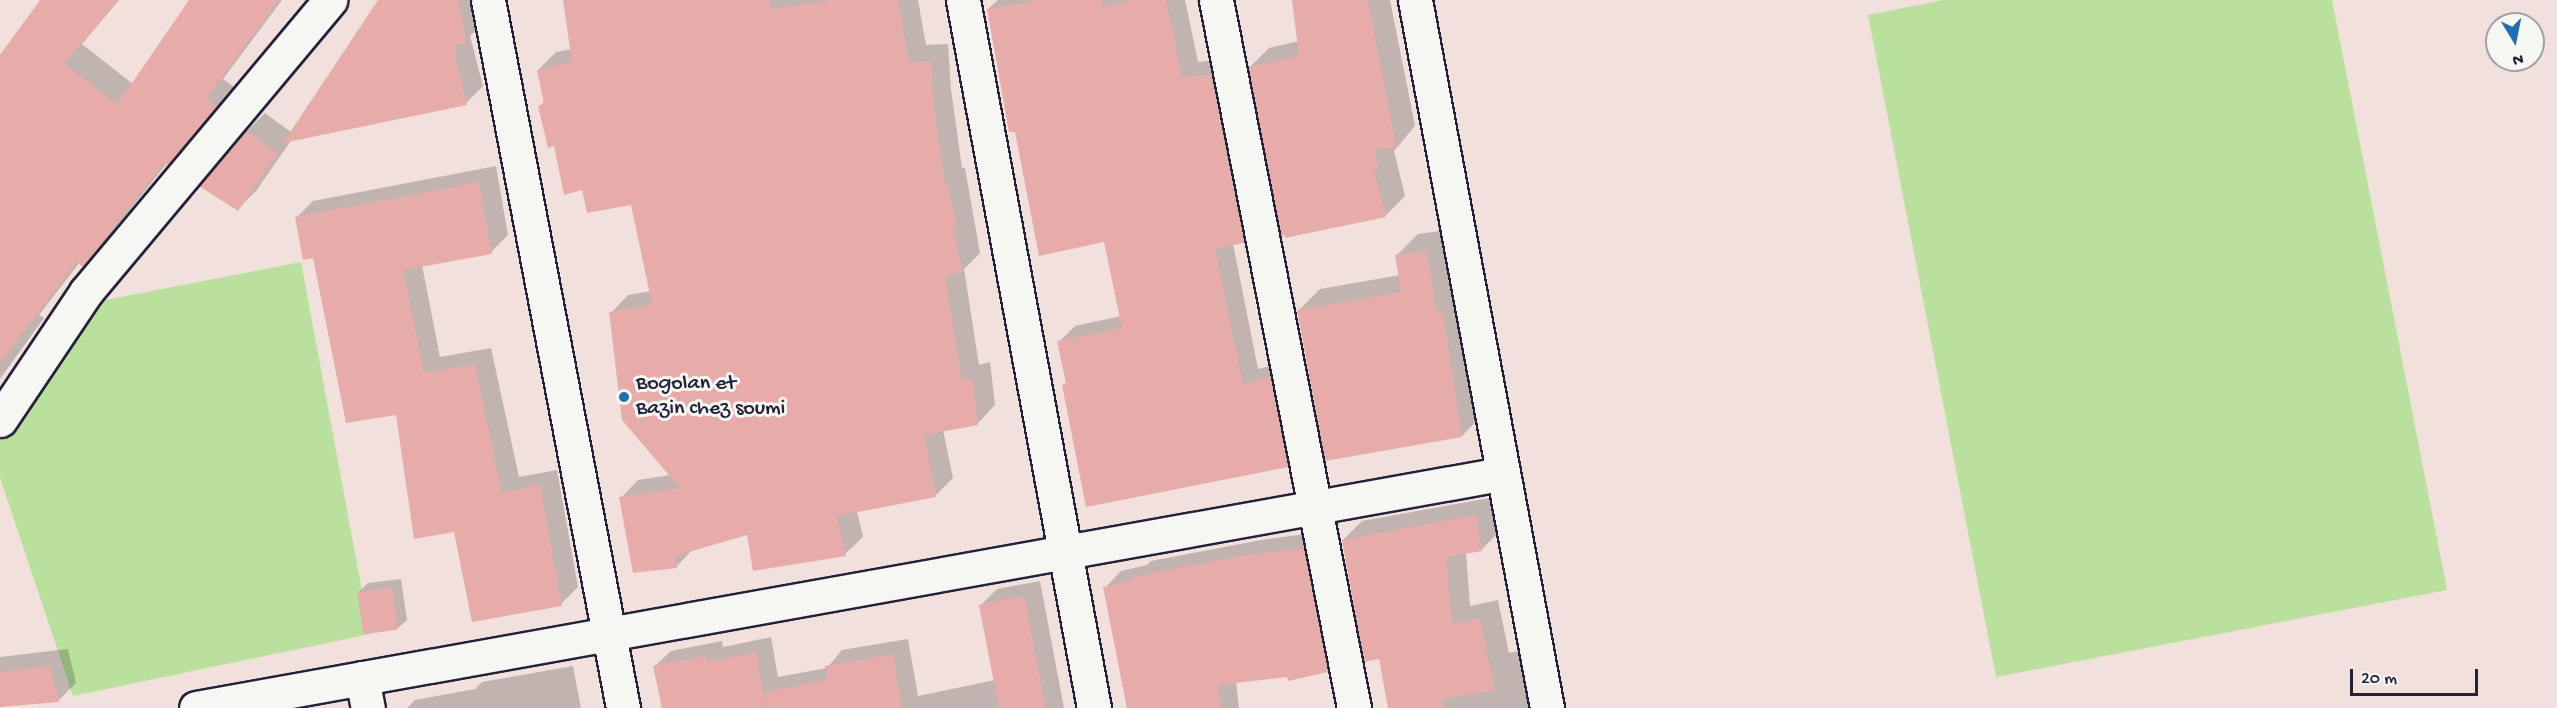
<!DOCTYPE html>
<style>
body{margin:0}
#map{position:relative;width:2557px;height:708px;overflow:hidden;background:#f2e0dc;font-family:"Gochi Hand",sans-serif}
div>[style]{position:absolute}
[style*='--x']{left:calc(var(--x)*1px);top:calc(var(--y)*1px);width:calc(var(--w)*1px);rotate:calc(var(--a)*1deg)}
.green>*{inset:0;background:#b9e19d}
.shadow>*{inset:0;background:#0003}
.building>*{inset:0;background:#e7aca9;transform-origin:0 0}
.roads{filter:drop-shadow(2px 0 #22223b) drop-shadow(-2px 0 #22223b) drop-shadow(0 2px #22223b) drop-shadow(0 -2px #22223b)}
.minor>*{height:33px;margin:-16.5px;padding:0 16.5px;transform-origin:16.5px;border-radius:16.5px;background:#f6f6f2}
.dots>*{width:16px;height:16px;translate:-50% -50%;box-sizing:border-box;border:3px solid #f6f6f2;border-radius:50%}
span{translate:-50% -50%;white-space:nowrap;text-align:center;line-height:1.15;-webkit-text-stroke:6px #f6f6f2;paint-order:stroke}
.poi-label{font-size:22px;color:#22223b}
.left{translate:0 -50%;text-align:left}
.north{position:absolute;left:2485px;top:12px;width:60px;height:60px;box-sizing:border-box;background:#f6f6f2;border:2px solid #a1a1a9;border-radius:50%;rotate:170deg;font-size:16px;font-weight:700;line-height:24px;text-align:center;color:#22223b}
.north::after{content:'';display:block;margin:auto;width:21px;height:27px;background:#1f6fb2;clip-path:polygon(50% 0,100% 100%,50% 72%,0 100%)}
.scale{position:absolute;left:2350px;top:669px;width:128px;height:27px;box-sizing:border-box;border:3px solid #22223b;border-top:0;padding-left:8px;font-size:18px;line-height:21px;white-space:nowrap;color:#22223b;-webkit-text-stroke:4px #f6f6f2;paint-order:stroke}
</style>
<div id="map">
<div class="green">
<i style="clip-path:polygon(1943px 0,2332px 0,2447px 590px,1996px 677px,1868px 15px)"></i>
<i style="clip-path:polygon(301px 262px,370px 634px,73px 696px,0 478px,0 433px,90px 303px)"></i>
</div>
<div class="shadow">
<i style="clip-path:polygon(42px 0,119px 0,82px 44px,133px 84px,191px 0,282px 0,223px 79px,234px 87px,186px 145px,167px 163px,101px 246px,83px 265px,80px 262px,39px 315px,44px 318px,0 379px,0 56px)"></i>
<i style="clip-path:polygon(380px 0,478px 0,482px 24px,470px 36px,483px 86px,466px 103px,292px 139px,256px 191px,238px 209px,248px 130px,265px 113px,292px 133px)"></i>
<i style="clip-path:polygon(564px 0,918px 0,926px 45px,948px 44px,951px 89px,962px 168px,965px 168px,980px 253px,964px 269px,979px 365px,990px 362px,995px 405px,978px 423px,943px 430px,953px 478px,935px 496px,857px 511px,863px 537px,845px 554px,748px 534px,693px 549px,676px 567px,621px 498px,638px 480px,671px 475px,611px 313px,628px 295px,651px 291px,632px 203px,583px 188px,555px 144px,540px 106px,545px 101px,538px 70px,556px 52px,572px 49px)"></i>
<i style="clip-path:polygon(998px 0,1185px 0,1198px 62px,1227px 59px,1260px 226px,1244px 242px,1233px 244px,1258px 369px,1286px 362px,1303px 450px,1287px 466px,1064px 385px,1067px 382px,1059px 342px,1075px 326px,1121px 316px,1105px 240px,1016px 130px,988px 9px)"></i>
<i style="clip-path:polygon(1293px 0,1390px 0,1415px 126px,1394px 151px,1405px 196px,1385px 216px,1250px 67px,1269px 48px,1299px 41px)"></i>
<i style="clip-path:polygon(496px 166px,508px 235px,491px 252px,422px 265px,440px 357px,491px 348px,519px 477px,557px 470px,578px 587px,561px 604px,455px 530px,296px 218px,313px 201px)"></i>
<i style="clip-path:polygon(1448px 230px,1483px 414px,1462px 436px,1299px 310px,1320px 289px,1400px 275px,1397px 255px,1418px 234px)"></i>
<i style="clip-path:polygon(1495px 497px,1500px 531px,1481px 550px,1466px 552px,1470px 606px,1498px 600px,1509px 653px,1524px 650px,1540px 708px,1390px 708px,1381px 657px,1343px 540px,1362px 521px)"></i>
<i style="clip-path:polygon(1320px 532px,1343px 654px,1327px 670px,1236px 682px,1239px 708px,1127px 708px,1105px 588px,1121px 571px,1147px 565px,1151px 561px,1261px 540px)"></i>
<i style="clip-path:polygon(401px 579px,407px 620px,397px 629px,359px 592px,368px 583px)"></i>
<i style="clip-path:polygon(1040px 581px,1064px 708px,662px 708px,655px 666px,671px 651px,722px 641px,723px 647px,771px 637px,778px 677px,827px 668px,842px 650px,908px 639px,918px 696px,995px 680px,981px 605px,997px 589px)"></i>
<i style="clip-path:polygon(68px 649px,76px 683px,58px 701px,0 705px,0 657px)"></i>
<i style="clip-path:polygon(573px 666px,581px 708px,407px 708px,415px 700px,475px 689px,482px 682px)"></i>
</div>
<div class="building">
<i style="clip-path:polygon(40px 0,119px 0,64px 63px,117px 105px,189px 0,279px 0,206px 98px,217px 107px,168px 165px,164px 163px,83px 267px,77px 262px,0 362px,0 55px)"></i>
<i style="clip-path:polygon(378px 0,458px 0,466px 43px,455px 45px,457px 52px,454px 52px,467px 105px,283px 143px)"></i>
<i style="clip-path:polygon(563px 0,770px 0,771px 9px,834px 0,898px 0,909px 62px,931px 61px,934px 108px,945px 185px,948px 185px,957px 227px,953px 227px,963px 272px,945px 276px,962px 381px,973px 379px,978px 425px,924px 435px,936px 497px,837px 516px,846px 556px,753px 571px,747px 535px,675px 556px,677px 568px,633px 573px,619px 497px,680px 488px,622px 420px,609px 312px,652px 304px,631px 205px,587px 213px,582px 190px,564px 195px,554px 146px,548px 148px,538px 106px,544px 104px,537px 70px,572px 62px)"></i>
<i style="clip-path:polygon(1037px 0,1101px 0,1102px 7px,1134px 0,1166px 0,1182px 77px,1211px 75px,1244px 243px,1215px 249px,1243px 384px,1270px 377px,1288px 467px,1086px 507px,1062px 385px,1066px 384px,1057px 341px,1122px 328px,1104px 242px,1039px 256px,1015px 132px,1009px 132px,987px 9px)"></i>
<i style="clip-path:polygon(1292px 0,1368px 0,1396px 147px,1374px 149px,1378px 168px,1374px 169px,1386px 217px,1285px 238px,1285px 235px,1281px 236px,1248px 67px,1299px 56px)"></i>
<i style="clip-path:polygon(246px 129px,278px 154px,238px 211px,199px 186px)"></i>
<i style="clip-path:polygon(479px 182px,492px 254px,403px 270px,424px 373px,475px 364px,502px 493px,540px 485px,562px 606px,472px 622px,454px 532px,414px 539px,396px 415px,346px 423px,313px 258px,303px 260px,295px 217px)"></i>
<i style="clip-path:polygon(1427px 251px,1437px 313px,1443px 312px,1462px 437px,1325px 461px,1297px 310px,1401px 292px,1395px 255px)"></i>
<i style="clip-path:polygon(1476px 515px,1482px 551px,1446px 557px,1452px 624px,1480px 619px,1495px 690px,1442px 699px,1443px 708px,1388px 708px,1379px 659px,1364px 662px,1342px 540px)"></i>
<i style="clip-path:polygon(1304px 548px,1328px 672px,1288px 681px,1287px 677px,1218px 685px,1221px 708px,1127px 708px,1103px 587px,1134px 580px,1133px 577px,1244px 555px)"></i>
<i style="left:392px;top:587px;width:43px;height:35px;rotate:82deg"></i>
<i style="left:1024px;top:596px;width:114px;height:46px;rotate:79deg"></i>
<i style="clip-path:polygon(756px 652px,766px 708px,662px 708px,653px 666px,706px 656px,707px 662px)"></i>
<i style="clip-path:polygon(893px 654px,902px 708px,767px 708px,765px 692px,827px 680px,825px 666px)"></i>
<i style="clip-path:polygon(50px 666px,59px 702px,0 707px,0 672px)"></i>
</div>
<div class="roads">
<div class="minor">
<i style="--x:488;--y:0;--w:721;--a:79.2"></i>
<i style="--x:963;--y:0;--w:720;--a:79.52"></i>
<i style="--x:1216;--y:0;--w:721;--a:78.97"></i>
<i style="--x:1415;--y:0;--w:720;--a:79.44"></i>
<i style="--x:0;--y:420;--w:154;--a:-56.1"></i>
<i style="--x:86;--y:292;--w:381;--a:-50.1"></i>
<i style="--x:362;--y:678;--w:31;--a:79"></i>
<i style="--x:196;--y:708;--w:1326;--a:-10.17"></i>
</div>
</div>
<div class="dots">
<i style="left:624px;top:397px;background:#1f6fb2"></i>
</div>
<div class="poi-label">
<span class="left" style="left:636px;top:397px">Bogolan et<br>Bazin chez soumi</span>
</div>
<div class="north">N</div>
<div class="scale">20 m</div>
</div>
